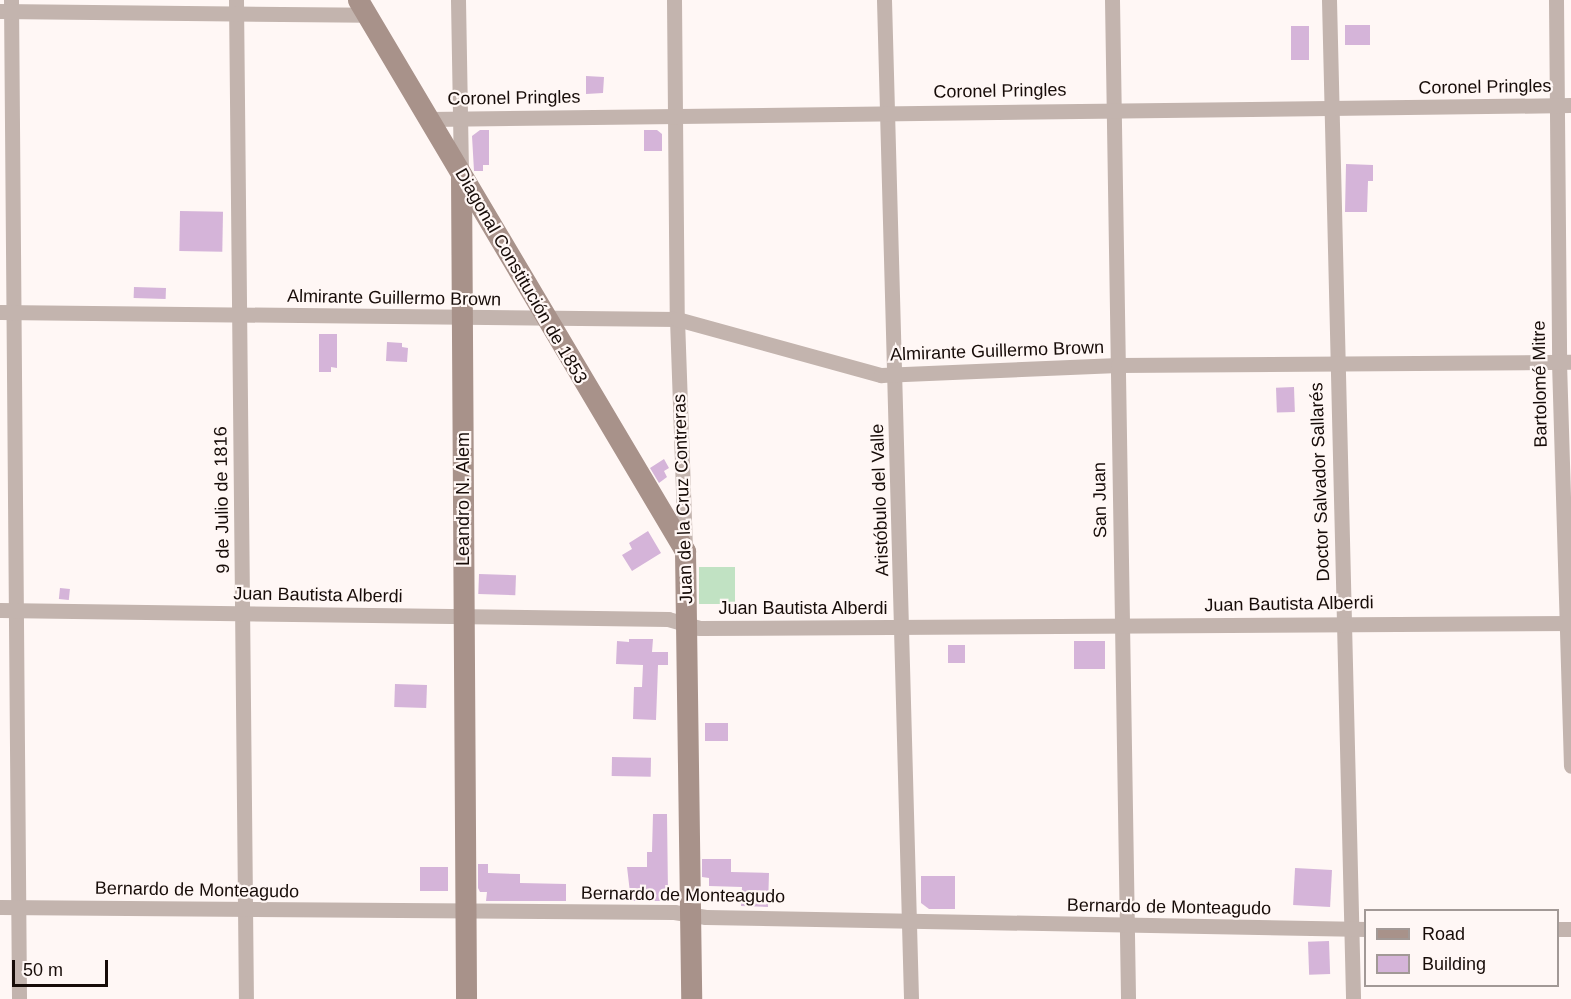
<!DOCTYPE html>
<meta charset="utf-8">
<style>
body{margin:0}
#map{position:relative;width:1571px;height:999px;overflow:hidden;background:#fff7f5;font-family:Arial,sans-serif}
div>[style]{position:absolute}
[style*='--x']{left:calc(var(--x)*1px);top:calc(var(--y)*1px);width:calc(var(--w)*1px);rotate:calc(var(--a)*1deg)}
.green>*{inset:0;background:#c1e2c3;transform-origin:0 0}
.building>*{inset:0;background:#d5b4d9;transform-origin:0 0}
.street>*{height:15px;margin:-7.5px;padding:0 7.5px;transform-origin:7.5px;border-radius:7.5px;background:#c3b4ae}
.secondary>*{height:21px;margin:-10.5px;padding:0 10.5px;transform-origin:10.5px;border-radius:10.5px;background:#a8928a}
span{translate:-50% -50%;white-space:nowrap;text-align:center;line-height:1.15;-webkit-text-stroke:4.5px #fff7f5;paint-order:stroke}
.street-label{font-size:18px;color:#170c08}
.legend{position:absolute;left:1364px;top:909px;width:195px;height:78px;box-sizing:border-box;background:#fff7f5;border:2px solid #a29996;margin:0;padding:8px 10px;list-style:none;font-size:18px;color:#170c08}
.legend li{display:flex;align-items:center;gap:12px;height:30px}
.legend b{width:30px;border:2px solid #a29996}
.scale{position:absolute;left:12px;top:960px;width:96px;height:27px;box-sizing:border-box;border:3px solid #170c08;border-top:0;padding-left:8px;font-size:18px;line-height:21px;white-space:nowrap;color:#170c08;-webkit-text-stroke:4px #fff7f5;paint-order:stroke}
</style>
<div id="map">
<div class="green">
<i style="left:699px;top:567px;width:36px;height:37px"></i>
</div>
<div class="building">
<i style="left:1345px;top:25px;width:25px;height:20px"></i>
<i style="left:1309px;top:26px;width:34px;height:18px;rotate:90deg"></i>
<i style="clip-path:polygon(586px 76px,604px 77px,603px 93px,586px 94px)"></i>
<i style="clip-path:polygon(480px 130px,489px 130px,489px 165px,483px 165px,483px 171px,474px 171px,472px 136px)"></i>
<i style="clip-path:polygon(644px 130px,657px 130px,662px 134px,662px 151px,644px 151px)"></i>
<i style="clip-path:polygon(1346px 164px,1373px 165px,1373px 181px,1368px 181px,1367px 212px,1345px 212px)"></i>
<i style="left:180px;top:211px;width:43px;height:40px;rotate:1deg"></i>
<i style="left:134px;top:287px;width:32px;height:11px;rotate:2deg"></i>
<i style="clip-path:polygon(319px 334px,337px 334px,337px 368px,331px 367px,331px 372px,319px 372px)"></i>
<i style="clip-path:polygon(387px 342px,402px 343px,402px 347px,408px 348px,407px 362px,386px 361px)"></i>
<i style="left:1294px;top:387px;width:25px;height:18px;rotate:88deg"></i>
<i style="clip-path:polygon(664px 459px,669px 468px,664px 471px,667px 477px,659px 483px,650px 468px)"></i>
<i style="clip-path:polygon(648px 531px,661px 553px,632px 571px,622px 555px,632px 549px,629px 543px)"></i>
<i style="left:479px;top:574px;width:37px;height:20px;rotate:2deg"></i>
<i style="left:60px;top:588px;width:10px;height:11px;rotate:6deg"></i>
<i style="clip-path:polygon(629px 639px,653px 639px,652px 652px,668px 652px,668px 665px,658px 665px,656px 720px,633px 719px,634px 687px,642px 687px,643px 665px,616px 664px,617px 641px,629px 642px)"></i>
<i style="left:1074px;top:641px;width:31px;height:28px"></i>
<i style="left:948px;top:645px;width:17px;height:18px"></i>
<i style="left:395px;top:684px;width:32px;height:23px;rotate:2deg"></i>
<i style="left:705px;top:723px;width:23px;height:18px"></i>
<i style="left:612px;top:757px;width:39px;height:19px;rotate:1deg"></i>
<i style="clip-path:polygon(653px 814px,667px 814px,668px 894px,661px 901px,631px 901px,627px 867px,647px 867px,647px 852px,652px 852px)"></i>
<i style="clip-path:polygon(702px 859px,731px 859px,731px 872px,769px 873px,768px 907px,741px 906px,742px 887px,709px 886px,709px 878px,702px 877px)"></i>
<i style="clip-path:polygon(478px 864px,488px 864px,488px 873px,520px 874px,520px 883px,566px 884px,566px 901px,486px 901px,487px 892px,480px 892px,478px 888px)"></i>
<i style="left:420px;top:867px;width:28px;height:24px"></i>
<i style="left:1332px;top:870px;width:37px;height:37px;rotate:93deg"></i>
<i style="clip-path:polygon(921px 876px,955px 876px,955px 909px,929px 909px,921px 903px)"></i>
<i style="left:1329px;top:941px;width:33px;height:21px;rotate:88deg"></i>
</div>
<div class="street">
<i style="--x:11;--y:0;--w:999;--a:89.54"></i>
<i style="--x:236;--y:0;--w:999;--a:89.43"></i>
<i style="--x:458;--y:0;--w:171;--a:89"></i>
<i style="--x:674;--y:0;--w:319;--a:89.5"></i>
<i style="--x:677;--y:319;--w:230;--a:88"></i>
<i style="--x:884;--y:0;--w:999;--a:88.45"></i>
<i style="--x:1112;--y:0;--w:999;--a:89.08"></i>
<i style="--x:1329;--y:0;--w:999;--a:88.62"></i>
<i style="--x:1556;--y:0;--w:362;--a:89.5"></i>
<i style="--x:1559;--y:362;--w:404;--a:88.3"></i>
<i style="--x:0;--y:11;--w:367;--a:0.6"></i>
<i style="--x:429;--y:119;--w:1142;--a:-0.7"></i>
<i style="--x:0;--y:312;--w:677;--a:0.59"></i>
<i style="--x:677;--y:319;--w:212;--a:15.4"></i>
<i style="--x:881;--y:375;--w:237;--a:-2.4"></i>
<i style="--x:1118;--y:365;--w:453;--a:-0.4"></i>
<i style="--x:0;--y:610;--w:668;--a:0.77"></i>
<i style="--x:668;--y:619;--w:32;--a:16"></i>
<i style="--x:699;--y:628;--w:872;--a:-0.33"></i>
<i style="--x:0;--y:907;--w:674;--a:0.43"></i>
<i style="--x:674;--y:912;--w:32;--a:9"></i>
<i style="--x:706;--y:917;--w:660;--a:1.04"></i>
<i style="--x:1558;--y:929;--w:13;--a:0"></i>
</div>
<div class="secondary">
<i style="--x:358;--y:0;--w:641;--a:59.31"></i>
<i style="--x:685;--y:551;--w:448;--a:89.2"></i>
<i style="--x:461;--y:174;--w:825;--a:89.65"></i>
</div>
<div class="street-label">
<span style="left:1485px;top:87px;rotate:-1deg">Coronel Pringles</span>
<span style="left:1000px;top:91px;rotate:-1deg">Coronel Pringles</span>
<span style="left:514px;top:98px;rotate:-1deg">Coronel Pringles</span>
<span style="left:521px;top:276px;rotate:60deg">Diagonal Constitución de 1853</span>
<span style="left:394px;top:298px;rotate:1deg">Almirante Guillermo Brown</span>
<span style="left:997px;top:351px;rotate:-2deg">Almirante Guillermo Brown</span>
<span style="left:1540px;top:384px;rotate:-91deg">Bartolomé Mitre</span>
<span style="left:1320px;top:482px;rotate:-92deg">Doctor Salvador Sallarés</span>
<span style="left:463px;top:499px;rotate:-90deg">Leandro N. Alem</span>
<span style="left:683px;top:499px;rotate:-92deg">Juan de la Cruz Contreras</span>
<span style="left:222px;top:500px;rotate:-91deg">9 de Julio de 1816</span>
<span style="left:880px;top:500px;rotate:-92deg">Aristóbulo del Valle</span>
<span style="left:1100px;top:500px;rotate:-91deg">San Juan</span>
<span style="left:318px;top:595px;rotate:1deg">Juan Bautista Alberdi</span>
<span style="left:1289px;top:604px;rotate:-1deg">Juan Bautista Alberdi</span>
<span style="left:803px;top:608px">Juan Bautista Alberdi</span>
<span style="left:197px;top:890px;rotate:1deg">Bernardo de Monteagudo</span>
<span style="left:683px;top:895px;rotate:1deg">Bernardo de Monteagudo</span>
<span style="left:1169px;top:907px;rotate:1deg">Bernardo de Monteagudo</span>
</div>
<ul class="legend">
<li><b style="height:8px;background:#a8928a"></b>Road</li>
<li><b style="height:16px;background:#d5b4d9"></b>Building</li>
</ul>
<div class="scale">50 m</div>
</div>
